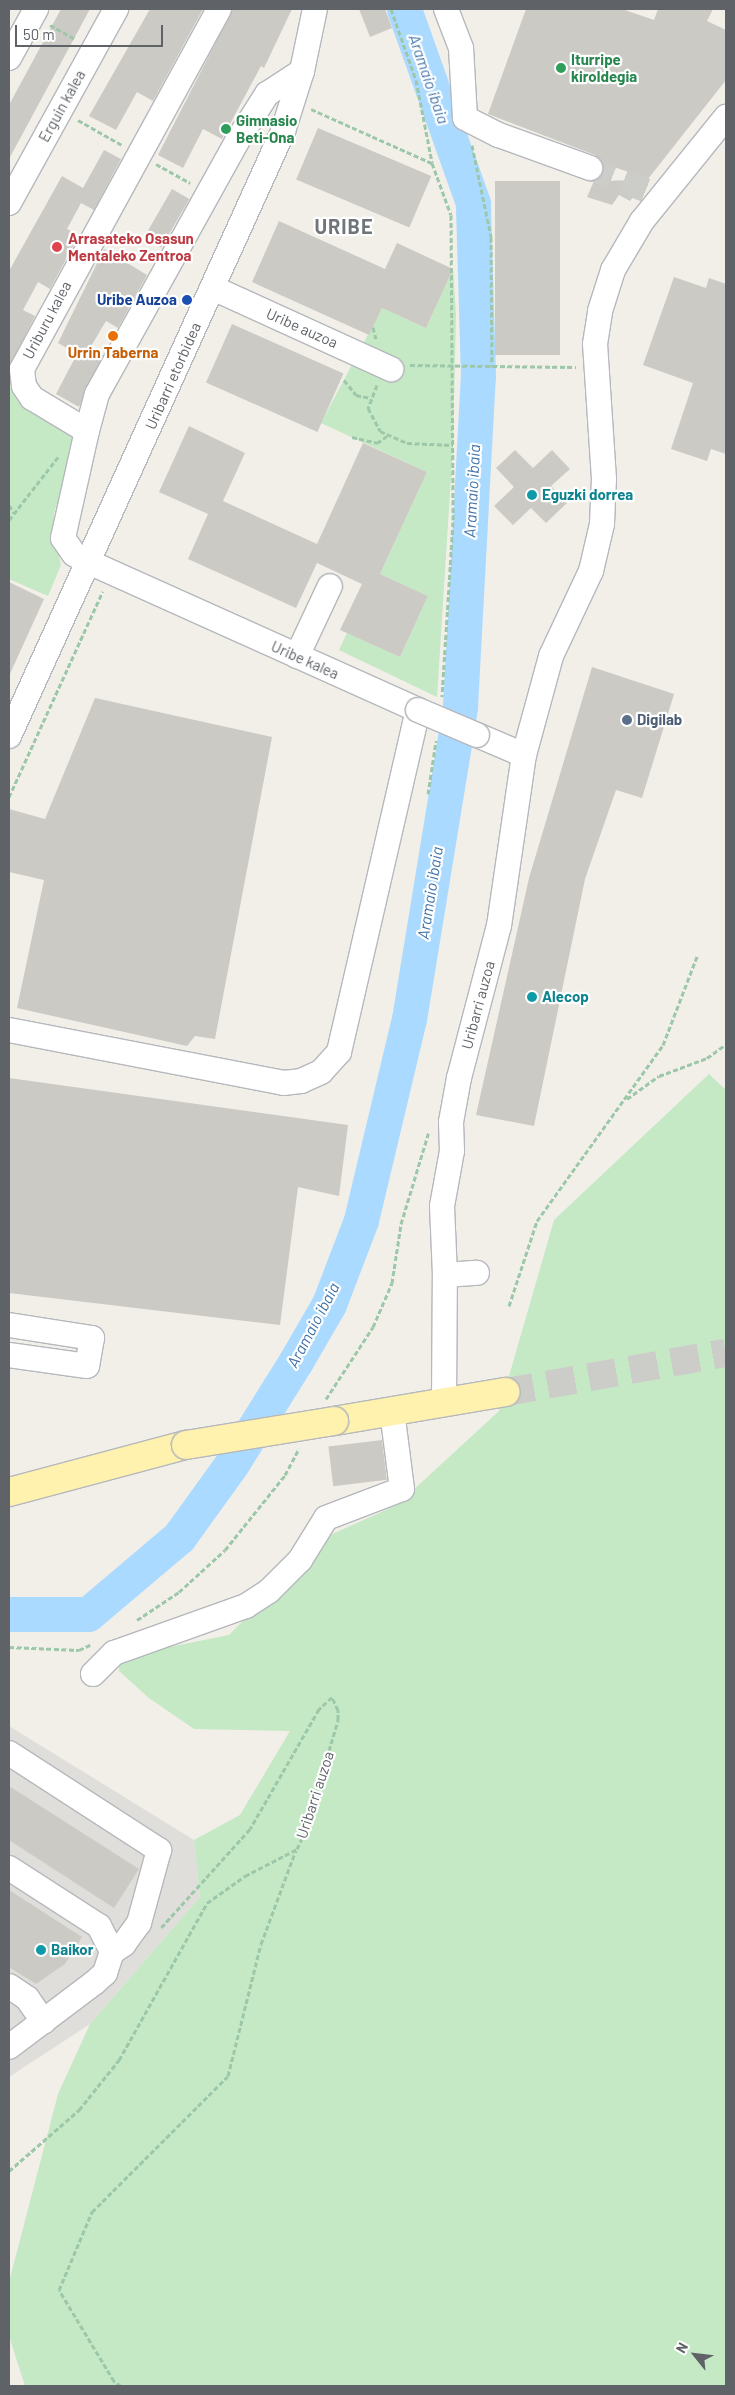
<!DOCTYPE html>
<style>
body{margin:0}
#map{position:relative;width:735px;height:2395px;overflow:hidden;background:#f1efe8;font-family:Barlow,sans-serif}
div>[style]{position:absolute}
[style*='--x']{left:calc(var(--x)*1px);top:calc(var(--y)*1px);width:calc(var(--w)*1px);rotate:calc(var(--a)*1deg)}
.industrial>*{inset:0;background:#e0deda}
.green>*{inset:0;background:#c5e8c5}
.river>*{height:35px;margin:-17.5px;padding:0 17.5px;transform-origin:17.5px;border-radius:17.5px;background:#aadaff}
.building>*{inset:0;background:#cccac5;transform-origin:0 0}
.minor-tunnel>*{height:24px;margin-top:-12px;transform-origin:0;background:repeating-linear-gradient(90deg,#ccccc8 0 24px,transparent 0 36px)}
.major-tunnel>*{height:28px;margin-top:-14px;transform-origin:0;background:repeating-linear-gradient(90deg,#ccccc8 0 28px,transparent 0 42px)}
.path>*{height:3px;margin-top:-1.5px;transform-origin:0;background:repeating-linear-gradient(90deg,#9cc7a9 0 5px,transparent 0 7.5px)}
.roads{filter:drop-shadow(1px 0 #b5b8bc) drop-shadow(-1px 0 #b5b8bc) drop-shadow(0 1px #b5b8bc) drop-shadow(0 -1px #b5b8bc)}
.minor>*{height:24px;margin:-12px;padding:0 12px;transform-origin:12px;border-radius:12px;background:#fff}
.major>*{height:28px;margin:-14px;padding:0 14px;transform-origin:14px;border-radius:14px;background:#fff2af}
.bridges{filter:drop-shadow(1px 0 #b5b8bc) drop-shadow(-1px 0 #b5b8bc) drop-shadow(0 1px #b5b8bc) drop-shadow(0 -1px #b5b8bc)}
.minor-bridge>*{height:24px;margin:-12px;padding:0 12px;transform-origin:12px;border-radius:12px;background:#fff}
.major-bridge>*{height:28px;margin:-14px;padding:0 14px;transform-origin:14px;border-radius:14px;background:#fff2af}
.dots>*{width:14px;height:14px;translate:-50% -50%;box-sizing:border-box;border:2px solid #fff;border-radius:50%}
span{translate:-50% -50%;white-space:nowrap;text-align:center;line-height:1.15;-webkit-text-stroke:4.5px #fff;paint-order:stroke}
.leisure-label{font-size:15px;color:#27864d;font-weight:700}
.left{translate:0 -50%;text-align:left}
.street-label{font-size:15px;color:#5f6368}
.health-label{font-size:15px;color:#be3a42;font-weight:700}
.transit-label{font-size:15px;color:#164399;font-weight:700}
.right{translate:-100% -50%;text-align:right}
.food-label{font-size:15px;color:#c56008;font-weight:700}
.culture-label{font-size:15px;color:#0d838f;font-weight:700}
.service-label{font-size:15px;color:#4e5e75;font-weight:700}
.water-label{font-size:16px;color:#4174aa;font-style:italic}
.district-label{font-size:20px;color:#70757a;font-weight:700;letter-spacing:1px}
.frame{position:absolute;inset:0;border:10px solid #5f6368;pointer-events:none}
.north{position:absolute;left:670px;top:2330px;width:50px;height:50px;-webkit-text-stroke:4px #fff;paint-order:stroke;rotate:299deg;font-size:14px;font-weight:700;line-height:20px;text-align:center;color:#5f6368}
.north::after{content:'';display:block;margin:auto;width:18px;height:22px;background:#5f6368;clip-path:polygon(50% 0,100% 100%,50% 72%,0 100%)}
.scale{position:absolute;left:15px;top:25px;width:148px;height:22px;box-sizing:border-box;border:2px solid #5f6368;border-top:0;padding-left:6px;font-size:15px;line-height:18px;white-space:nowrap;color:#5f6368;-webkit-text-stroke:4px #fff;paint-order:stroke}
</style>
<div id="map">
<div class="industrial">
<i style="clip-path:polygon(9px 1726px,194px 1840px,200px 1897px,90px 2024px,9px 2077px)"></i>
</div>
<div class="green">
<i style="clip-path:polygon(453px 269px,456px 314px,453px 445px,437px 697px,339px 650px,347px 633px,400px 657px,428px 596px,380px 574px,427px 472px,321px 423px,382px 308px,426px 328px)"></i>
<i style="clip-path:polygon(9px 386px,70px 431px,75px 448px,54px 513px,54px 534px,61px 565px,48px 596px,9px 579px)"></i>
<i style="clip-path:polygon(709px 1074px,726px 1090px,726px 2386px,25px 2386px,9px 2336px,9px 2282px,58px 2094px,90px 2024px,200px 1897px,194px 1840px,240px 1815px,290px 1731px,194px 1729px,149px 1698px,119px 1671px,120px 1657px,229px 1635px,328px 1536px,397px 1505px,499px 1411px,554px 1220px)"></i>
</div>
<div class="river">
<i style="--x:9;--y:1614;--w:79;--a:0"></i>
<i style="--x:88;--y:1614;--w:119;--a:-40.2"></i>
<i style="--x:179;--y:1537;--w:89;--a:-54.2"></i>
<i style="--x:231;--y:1465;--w:123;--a:-58"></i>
<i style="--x:296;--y:1361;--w:66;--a:-59.9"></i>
<i style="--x:329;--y:1304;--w:90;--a:-69.1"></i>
<i style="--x:361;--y:1220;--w:207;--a:-76.6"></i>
<i style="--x:409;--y:1019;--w:317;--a:-80.7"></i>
<i style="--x:460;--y:706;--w:330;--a:-86.9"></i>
<i style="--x:478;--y:376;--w:173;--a:-91.7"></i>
<i style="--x:473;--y:203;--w:206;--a:-109.6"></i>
</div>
<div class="building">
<i style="clip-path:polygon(61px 9px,90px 9px,9px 159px,9px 105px)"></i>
<i style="clip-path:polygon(150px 9px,203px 9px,153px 101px,137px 92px,116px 130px,89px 116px)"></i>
<i style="clip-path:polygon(233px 9px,292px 9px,264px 68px,261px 66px,222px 139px,203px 129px,183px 168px,158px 155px)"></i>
<i style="clip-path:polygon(359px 9px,385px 9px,392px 28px,370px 37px)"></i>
<i style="clip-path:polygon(526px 9px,622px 9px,654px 20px,658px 9px,713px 9px,707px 21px,726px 30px,726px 80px,648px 179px,603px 163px,595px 155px,488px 114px)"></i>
<i style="left:318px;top:128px;width:123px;height:56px;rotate:23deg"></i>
<i style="clip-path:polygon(104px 150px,121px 159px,94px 210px,81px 203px,67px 229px,79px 235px,50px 289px,38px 282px,23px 310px,35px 316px,9px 368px,9px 271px,62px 176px,83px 188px)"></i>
<i style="clip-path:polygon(647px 180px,630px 201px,619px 195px,612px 205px,587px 197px,594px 181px)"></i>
<i style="left:495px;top:181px;width:65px;height:174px"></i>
<i style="left:172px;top:189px;width:20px;height:56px;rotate:30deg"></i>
<i style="clip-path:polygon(279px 221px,385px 269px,397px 243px,453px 269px,426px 328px,382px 308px,369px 335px,252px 282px)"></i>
<i style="clip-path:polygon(104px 249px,147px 275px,118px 328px,106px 321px,90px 348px,103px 355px,79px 407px,56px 394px,77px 354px,58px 343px)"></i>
<i style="clip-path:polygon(674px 277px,706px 288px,709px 278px,726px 284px,726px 454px,711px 449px,707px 461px,671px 449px,693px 383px,643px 365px)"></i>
<i style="left:232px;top:324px;width:122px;height:64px;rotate:24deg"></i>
<i style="clip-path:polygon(189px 426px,245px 453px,223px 501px,317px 544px,363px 443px,427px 472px,380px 574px,428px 596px,400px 657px,340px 630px,362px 584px,317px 563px,296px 608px,188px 559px,208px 514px,159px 492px)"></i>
<i style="clip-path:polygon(515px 450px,533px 468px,552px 450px,570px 469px,551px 486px,567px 503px,546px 523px,531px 508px,513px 525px,494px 506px,514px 487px,496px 468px)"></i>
<i style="clip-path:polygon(9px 582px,44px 599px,9px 676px)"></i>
<i style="clip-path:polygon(592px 667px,674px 694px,642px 798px,616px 790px,585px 879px,534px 1126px,476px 1115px,529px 878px)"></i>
<i style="clip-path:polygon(95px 698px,272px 737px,215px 1039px,195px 1036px,187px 1046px,17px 1008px,44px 880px,9px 872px,9px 809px,45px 819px)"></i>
<i style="clip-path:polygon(9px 1078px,348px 1125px,339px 1196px,298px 1187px,280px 1325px,9px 1293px)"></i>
<i style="left:382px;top:1440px;width:40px;height:54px;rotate:83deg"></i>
<i style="clip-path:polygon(9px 1786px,139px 1869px,114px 1908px,9px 1840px)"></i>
<i style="clip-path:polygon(9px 1890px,82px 1937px,65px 1964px,36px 1984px,9px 1967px)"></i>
</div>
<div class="minor-tunnel">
<i style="--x:590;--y:168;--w:75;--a:21.8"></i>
</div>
<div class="major-tunnel">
<i style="--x:506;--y:1392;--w:223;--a:-10.1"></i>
</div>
<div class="path">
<i style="--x:391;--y:9;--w:75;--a:70.6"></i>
<i style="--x:416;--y:80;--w:84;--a:79"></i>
<i style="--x:50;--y:25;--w:29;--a:29"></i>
<i style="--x:311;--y:109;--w:133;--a:24.1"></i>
<i style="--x:432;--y:163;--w:55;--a:69.9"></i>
<i style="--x:451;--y:215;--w:307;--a:89.6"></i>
<i style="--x:453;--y:522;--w:175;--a:93.6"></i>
<i style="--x:78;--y:120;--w:51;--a:29.6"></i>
<i style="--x:472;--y:145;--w:94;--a:78.3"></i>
<i style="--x:491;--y:237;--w:130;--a:89.6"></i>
<i style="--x:156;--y:164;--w:39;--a:29"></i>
<i style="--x:373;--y:327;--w:12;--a:76"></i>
<i style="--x:410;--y:365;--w:166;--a:0.7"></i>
<i style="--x:344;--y:380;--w:19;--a:51"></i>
<i style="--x:356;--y:395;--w:15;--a:11"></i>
<i style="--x:377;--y:385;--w:25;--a:111"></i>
<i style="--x:368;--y:408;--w:26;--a:62"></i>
<i style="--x:380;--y:431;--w:30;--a:24"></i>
<i style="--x:407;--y:443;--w:46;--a:2.5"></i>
<i style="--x:352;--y:437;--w:26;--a:13"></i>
<i style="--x:377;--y:443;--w:12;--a:-35"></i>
<i style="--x:9;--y:505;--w:9;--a:58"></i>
<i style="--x:9;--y:520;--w:80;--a:-52.1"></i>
<i style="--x:428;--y:794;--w:54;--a:-81.4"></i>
<i style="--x:9;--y:797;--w:226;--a:-65.5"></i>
<i style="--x:627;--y:1099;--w:39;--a:-36"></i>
<i style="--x:659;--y:1076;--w:51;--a:-20.6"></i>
<i style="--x:707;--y:1058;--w:24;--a:-36"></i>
<i style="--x:509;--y:1306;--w:89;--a:-71.8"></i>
<i style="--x:537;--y:1221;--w:216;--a:-54.4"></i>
<i style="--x:663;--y:1045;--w:97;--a:-69"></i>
<i style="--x:326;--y:1399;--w:86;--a:-56.9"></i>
<i style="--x:373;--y:1327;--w:48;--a:-66.6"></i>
<i style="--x:392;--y:1283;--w:60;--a:-81.3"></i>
<i style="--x:401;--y:1224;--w:97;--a:-73.2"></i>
<i style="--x:137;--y:1620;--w:50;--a:-33.7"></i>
<i style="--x:179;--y:1592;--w:62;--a:-42.4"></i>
<i style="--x:225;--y:1550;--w:96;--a:-51.3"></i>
<i style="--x:285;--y:1475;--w:30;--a:-62"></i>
<i style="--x:9;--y:1647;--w:70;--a:2.5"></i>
<i style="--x:79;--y:1650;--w:14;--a:-25"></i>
<i style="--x:9;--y:2171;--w:93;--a:-41.1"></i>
<i style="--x:79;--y:2110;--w:64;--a:-51.3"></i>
<i style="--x:119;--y:2060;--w:180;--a:-60.7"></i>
<i style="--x:207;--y:1903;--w:47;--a:-35.4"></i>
<i style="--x:245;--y:1876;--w:59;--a:-27.4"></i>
<i style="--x:297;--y:1849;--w:21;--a:-65"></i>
<i style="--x:306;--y:1830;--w:115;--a:-73.8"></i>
<i style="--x:338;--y:1720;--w:10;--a:-90"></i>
<i style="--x:338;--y:1710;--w:14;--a:-115"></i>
<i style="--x:332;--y:1697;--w:18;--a:137"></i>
<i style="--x:319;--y:1709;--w:138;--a:119.9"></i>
<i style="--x:250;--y:1829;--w:133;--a:132"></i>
<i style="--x:121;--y:2386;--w:9;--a:-144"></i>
<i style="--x:114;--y:2381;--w:106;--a:-121.1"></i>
<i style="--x:59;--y:2290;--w:85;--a:-67.1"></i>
<i style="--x:92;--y:2212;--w:192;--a:-45"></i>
<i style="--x:228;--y:2076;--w:136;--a:-76"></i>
<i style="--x:261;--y:1944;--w:100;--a:-69.6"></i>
</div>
<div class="roads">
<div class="minor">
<i style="--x:446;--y:9;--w:42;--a:69"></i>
<i style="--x:461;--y:48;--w:70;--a:86.7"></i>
<i style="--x:465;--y:118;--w:38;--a:27"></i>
<i style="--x:499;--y:135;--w:97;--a:19.9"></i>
<i style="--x:9;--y:58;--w:56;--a:-61.1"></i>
<i style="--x:9;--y:203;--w:222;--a:-61.1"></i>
<i style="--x:213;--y:288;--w:196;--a:24.5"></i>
<i style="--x:87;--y:431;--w:38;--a:-75"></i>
<i style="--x:97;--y:394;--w:289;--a:-61"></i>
<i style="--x:237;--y:141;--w:56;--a:-57.4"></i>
<i style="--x:267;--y:94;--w:42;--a:-33.3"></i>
<i style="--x:297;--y:656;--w:77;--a:-64.8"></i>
<i style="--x:477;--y:735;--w:51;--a:23.1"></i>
<i style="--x:9;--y:736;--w:664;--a:-65.63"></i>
<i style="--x:283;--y:131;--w:63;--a:-72.4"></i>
<i style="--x:302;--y:71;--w:63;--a:-78.2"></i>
<i style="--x:9;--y:1030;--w:279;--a:10.9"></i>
<i style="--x:283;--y:1083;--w:18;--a:-6"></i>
<i style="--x:301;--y:1081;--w:22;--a:-24"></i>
<i style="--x:321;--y:1072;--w:27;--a:-48"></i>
<i style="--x:339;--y:1052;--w:351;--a:-77"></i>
<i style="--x:418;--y:710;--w:362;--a:-155.8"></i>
<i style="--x:88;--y:562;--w:16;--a:-150"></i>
<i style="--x:74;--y:554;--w:19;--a:-125"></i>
<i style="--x:63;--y:538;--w:110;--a:-77.4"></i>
<i style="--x:87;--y:431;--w:64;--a:-149"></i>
<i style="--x:32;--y:398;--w:14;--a:-124"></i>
<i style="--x:24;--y:386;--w:17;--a:-97"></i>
<i style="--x:22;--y:369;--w:410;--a:-61.3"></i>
<i style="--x:445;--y:1275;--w:69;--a:-92.5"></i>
<i style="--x:442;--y:1206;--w:56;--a:-79.7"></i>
<i style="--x:452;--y:1151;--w:29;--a:-92"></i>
<i style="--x:451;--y:1122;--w:45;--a:-79.7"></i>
<i style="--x:459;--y:1078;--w:157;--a:-75.3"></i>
<i style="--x:499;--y:926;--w:173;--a:-81.7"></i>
<i style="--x:524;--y:755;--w:103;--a:-74.7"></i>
<i style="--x:551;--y:656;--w:94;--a:-64.8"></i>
<i style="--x:591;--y:571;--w:48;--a:-76.8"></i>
<i style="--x:602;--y:524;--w:45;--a:-87.5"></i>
<i style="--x:604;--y:479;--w:135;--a:-93.8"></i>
<i style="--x:595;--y:344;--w:33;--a:-81"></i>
<i style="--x:600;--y:311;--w:43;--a:-72.4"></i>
<i style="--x:613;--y:270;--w:57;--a:-59.4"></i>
<i style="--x:642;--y:221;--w:134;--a:-51.1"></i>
<i style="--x:9;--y:1325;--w:84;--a:8.9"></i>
<i style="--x:92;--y:1338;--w:28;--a:100"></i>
<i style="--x:87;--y:1366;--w:79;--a:-172"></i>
<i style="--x:444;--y:1403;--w:128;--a:-89.6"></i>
<i style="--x:445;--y:1275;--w:32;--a:-4"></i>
<i style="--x:93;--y:1674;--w:30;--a:-45"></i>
<i style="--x:114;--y:1653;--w:140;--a:-19.6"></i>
<i style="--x:246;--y:1606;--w:27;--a:-33"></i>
<i style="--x:269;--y:1591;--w:44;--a:-45"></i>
<i style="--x:300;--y:1560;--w:49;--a:-58.2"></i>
<i style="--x:326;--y:1518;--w:81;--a:-20.9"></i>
<i style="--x:402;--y:1489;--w:79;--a:-97.3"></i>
<i style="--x:9;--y:1753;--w:179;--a:32.9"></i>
<i style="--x:159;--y:1850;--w:76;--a:105.3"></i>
<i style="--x:139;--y:1923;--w:26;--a:126"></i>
<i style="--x:124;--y:1944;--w:14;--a:146"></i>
<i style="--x:9;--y:1868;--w:107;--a:32.8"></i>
<i style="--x:99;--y:1926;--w:29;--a:63"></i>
<i style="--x:9;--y:1986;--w:22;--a:34"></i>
<i style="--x:27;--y:1998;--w:29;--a:55"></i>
<i style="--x:9;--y:2047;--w:106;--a:-37"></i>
<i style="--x:94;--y:1983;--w:15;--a:-42"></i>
<i style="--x:105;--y:1973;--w:22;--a:-72"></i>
</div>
<div class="major">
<i style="--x:334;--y:1421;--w:174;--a:-9.6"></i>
<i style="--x:9;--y:1492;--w:183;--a:-14.9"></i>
</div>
</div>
<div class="bridges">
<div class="minor-bridge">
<i style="--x:418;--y:710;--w:64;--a:23"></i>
</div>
<div class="major-bridge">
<i style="--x:186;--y:1445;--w:150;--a:-9.2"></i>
</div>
</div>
<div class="dots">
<i style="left:561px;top:68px;background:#2e9e5b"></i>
<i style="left:226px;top:129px;background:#2e9e5b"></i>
<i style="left:57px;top:247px;background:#e0444e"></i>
<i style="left:187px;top:300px;background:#1a4fb4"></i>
<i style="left:113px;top:336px;background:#e8710a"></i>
<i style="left:532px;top:495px;background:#0f9aa8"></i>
<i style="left:627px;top:720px;background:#5c6f8a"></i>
<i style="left:532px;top:997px;background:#0f9aa8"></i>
<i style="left:41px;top:1950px;background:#0f9aa8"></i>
</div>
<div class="leisure-label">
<span class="left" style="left:571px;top:68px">Iturripe<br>kiroldegia</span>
<span class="left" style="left:236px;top:129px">Gimnasio<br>Beti-Ona</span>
</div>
<div class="street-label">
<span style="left:62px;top:106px;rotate:-61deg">Erguin kalea</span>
<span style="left:47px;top:320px;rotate:-62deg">Uriburu kalea</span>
<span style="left:302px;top:328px;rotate:24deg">Uribe auzoa</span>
<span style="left:173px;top:376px;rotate:-66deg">Uribarri etorbidea</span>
<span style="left:305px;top:660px;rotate:24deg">Uribe kalea</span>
<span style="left:478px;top:1005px;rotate:-75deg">Uribarri auzoa</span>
<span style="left:315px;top:1795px;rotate:-72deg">Uribarri auzoa</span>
</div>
<div class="health-label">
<span class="left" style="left:68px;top:247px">Arrasateko Osasun<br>Mentaleko Zentroa</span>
</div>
<div class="transit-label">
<span class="right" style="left:177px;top:300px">Uribe Auzoa</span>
</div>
<div class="food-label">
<span style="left:113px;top:353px">Urrin Taberna</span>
</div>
<div class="culture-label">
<span class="left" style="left:542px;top:495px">Eguzki dorrea</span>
<span class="left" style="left:542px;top:997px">Alecop</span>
<span class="left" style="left:51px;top:1950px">Baikor</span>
</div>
<div class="service-label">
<span class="left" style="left:637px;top:720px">Digilab</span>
</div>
<div class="water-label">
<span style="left:429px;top:79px;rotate:71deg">Aramaio ibaia</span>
<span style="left:472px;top:491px;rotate:-87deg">Aramaio ibaia</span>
<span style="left:430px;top:893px;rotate:-81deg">Aramaio ibaia</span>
<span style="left:313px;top:1325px;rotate:-62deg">Aramaio ibaia</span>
</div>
<div class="district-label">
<span style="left:344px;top:226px">URIBE</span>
</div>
<div class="frame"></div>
<div class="north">N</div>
<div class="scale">50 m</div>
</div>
